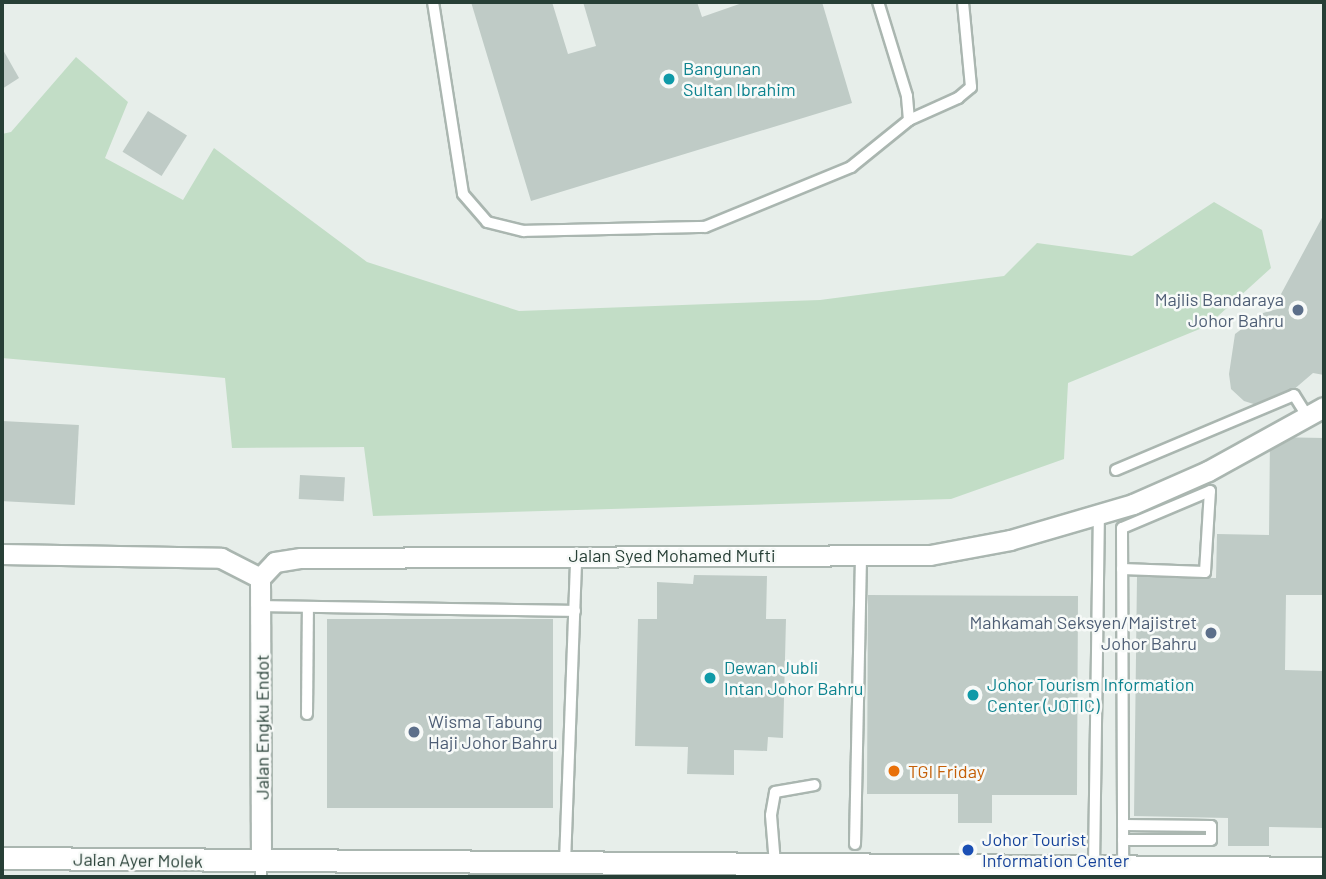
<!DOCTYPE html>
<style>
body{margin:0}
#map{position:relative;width:1326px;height:879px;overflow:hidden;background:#e7eeea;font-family:Barlow,sans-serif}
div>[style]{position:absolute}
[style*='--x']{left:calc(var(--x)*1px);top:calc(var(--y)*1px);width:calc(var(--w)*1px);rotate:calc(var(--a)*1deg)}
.green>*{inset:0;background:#c2ddc6}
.building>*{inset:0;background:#bfcbc6;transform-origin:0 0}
.roads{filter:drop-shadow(2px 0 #aab6b0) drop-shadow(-2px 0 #aab6b0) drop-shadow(0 2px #aab6b0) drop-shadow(0 -2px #aab6b0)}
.service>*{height:10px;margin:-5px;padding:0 5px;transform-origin:5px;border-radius:5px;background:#fff}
.minor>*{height:19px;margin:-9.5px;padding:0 9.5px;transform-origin:9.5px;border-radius:9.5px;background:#fff}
.secondary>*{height:21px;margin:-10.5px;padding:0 10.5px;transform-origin:10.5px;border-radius:10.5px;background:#fff}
.dots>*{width:19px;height:19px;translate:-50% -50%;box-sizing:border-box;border:4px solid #f7faf8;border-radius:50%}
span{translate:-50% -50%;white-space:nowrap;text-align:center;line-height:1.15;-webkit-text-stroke:5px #f7faf8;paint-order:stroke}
.culture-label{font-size:18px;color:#0d838f}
.left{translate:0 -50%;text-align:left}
.service-label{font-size:18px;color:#4e5e75}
.right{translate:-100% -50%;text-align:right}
.street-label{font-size:18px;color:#273f36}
.food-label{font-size:18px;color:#c56008}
.transit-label{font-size:18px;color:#164399}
.frame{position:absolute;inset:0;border:4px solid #273f36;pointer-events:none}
</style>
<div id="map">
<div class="green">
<i style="clip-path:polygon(76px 57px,128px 102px,105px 158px,183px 200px,214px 148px,367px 262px,519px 311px,820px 300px,1004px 276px,1037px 243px,1132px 256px,1214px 202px,1262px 230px,1271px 268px,1207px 326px,1068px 383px,1064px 459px,951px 499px,373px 516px,364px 447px,232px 448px,225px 378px,2px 358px,2px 134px,11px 132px)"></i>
</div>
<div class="building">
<i style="clip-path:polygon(471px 2px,552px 2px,568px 54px,596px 46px,583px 2px,697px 2px,702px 17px,745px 2px,822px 2px,852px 103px,531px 201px)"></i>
<i style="clip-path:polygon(2px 48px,19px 78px,2px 89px)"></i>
<i style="left:148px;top:111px;width:46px;height:48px;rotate:32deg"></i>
<i style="clip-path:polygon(1324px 214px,1324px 375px,1313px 373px,1292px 391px,1260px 406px,1244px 401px,1231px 389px,1229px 374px,1235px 334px,1263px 313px,1281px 308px,1281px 294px)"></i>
<i style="left:2px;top:421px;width:77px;height:80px;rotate:3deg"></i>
<i style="clip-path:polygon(1270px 437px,1324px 438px,1324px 595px,1286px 595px,1285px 670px,1324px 671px,1324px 828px,1269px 827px,1269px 846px,1228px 846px,1228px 818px,1134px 816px,1137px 576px,1216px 578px,1217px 534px,1269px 535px)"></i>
<i style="left:300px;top:475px;width:45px;height:24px;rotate:3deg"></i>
<i style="clip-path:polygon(694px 575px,767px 576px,766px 619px,786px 619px,783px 738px,768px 737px,767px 751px,734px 750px,734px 775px,687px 774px,688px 747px,635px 746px,638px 619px,657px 619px,657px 582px,693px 584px)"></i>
<i style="clip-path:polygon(868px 595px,1078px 596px,1077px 795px,992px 795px,992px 823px,958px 823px,958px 794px,867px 794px)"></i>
<i style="left:327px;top:619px;width:226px;height:189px"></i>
</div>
<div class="roads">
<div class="service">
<i style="--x:433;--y:2;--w:194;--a:81.1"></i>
<i style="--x:463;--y:194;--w:37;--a:49"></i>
<i style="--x:487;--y:222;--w:38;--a:14"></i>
<i style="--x:524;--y:231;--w:181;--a:-1.3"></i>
<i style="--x:705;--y:227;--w:158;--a:-22.3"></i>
<i style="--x:851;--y:167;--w:75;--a:-39"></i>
<i style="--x:909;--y:120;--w:24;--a:-95"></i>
<i style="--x:907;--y:96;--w:98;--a:-107.1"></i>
<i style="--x:909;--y:120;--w:54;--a:-24.2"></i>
<i style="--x:958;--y:98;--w:17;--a:-40"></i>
<i style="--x:971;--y:87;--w:85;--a:-95.4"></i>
<i style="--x:1116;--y:470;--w:193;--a:-22.8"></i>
<i style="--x:1294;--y:395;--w:25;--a:58"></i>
<i style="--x:1122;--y:569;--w:83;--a:2.1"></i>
<i style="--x:1205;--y:572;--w:81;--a:-86.5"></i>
<i style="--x:1210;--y:491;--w:95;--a:157.2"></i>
<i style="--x:1122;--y:528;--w:338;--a:89.8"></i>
<i style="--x:261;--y:606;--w:314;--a:0.9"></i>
<i style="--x:307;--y:714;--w:107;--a:-89.5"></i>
<i style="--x:1123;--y:840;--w:88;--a:0"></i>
<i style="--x:1211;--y:840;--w:14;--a:-90"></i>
<i style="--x:1211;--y:826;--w:88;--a:-179.3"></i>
<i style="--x:855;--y:844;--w:288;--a:-88.8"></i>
<i style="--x:565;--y:863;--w:307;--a:-87.9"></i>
<i style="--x:775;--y:864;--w:49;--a:-94.7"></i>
<i style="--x:771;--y:815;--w:23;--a:-80"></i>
<i style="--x:775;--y:792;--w:40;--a:-10"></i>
<i style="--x:1094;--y:867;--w:351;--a:-89.2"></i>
<i style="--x:261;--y:877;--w:16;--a:-90"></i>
</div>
<div class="minor">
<i style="--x:2;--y:554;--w:219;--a:1"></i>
<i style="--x:221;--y:558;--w:44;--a:27.1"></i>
<i style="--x:260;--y:578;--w:22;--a:-47"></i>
<i style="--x:275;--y:562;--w:26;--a:-9"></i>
<i style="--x:301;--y:558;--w:629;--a:-0.27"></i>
<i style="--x:930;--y:555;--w:81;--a:-10.6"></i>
<i style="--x:1010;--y:540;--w:128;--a:-16.3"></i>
<i style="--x:1133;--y:504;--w:82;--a:-23.7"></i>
<i style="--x:1208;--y:471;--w:132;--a:-28.9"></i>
<i style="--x:260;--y:578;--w:283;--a:89.8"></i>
</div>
<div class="secondary">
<i style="--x:2;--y:858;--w:1322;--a:0.43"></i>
</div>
</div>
<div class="dots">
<i style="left:669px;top:79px;background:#0f9aa8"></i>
<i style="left:1298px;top:310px;background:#5c6f8a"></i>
<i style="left:1211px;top:633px;background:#5c6f8a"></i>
<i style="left:710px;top:678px;background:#0f9aa8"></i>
<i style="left:973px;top:695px;background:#0f9aa8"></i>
<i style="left:414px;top:732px;background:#5c6f8a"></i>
<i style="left:894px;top:771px;background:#e8710a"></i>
<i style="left:968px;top:850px;background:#1a4fb4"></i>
</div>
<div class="culture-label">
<span class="left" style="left:683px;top:79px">Bangunan<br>Sultan Ibrahim</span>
<span class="left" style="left:724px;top:678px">Dewan Jubli<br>Intan Johor Bahru</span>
<span class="left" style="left:987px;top:695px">Johor Tourism Information<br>Center (JOTIC)</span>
</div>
<div class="service-label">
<span class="right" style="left:1284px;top:310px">Majlis Bandaraya<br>Johor Bahru</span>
<span class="right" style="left:1197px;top:633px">Mahkamah Seksyen/Majistret<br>Johor Bahru</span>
<span class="left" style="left:428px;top:732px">Wisma Tabung<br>Haji Johor Bahru</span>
</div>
<div class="street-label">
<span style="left:672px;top:555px">Jalan Syed Mohamed Mufti</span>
<span style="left:262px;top:727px;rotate:-90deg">Jalan Engku Endot</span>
<span style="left:138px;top:860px;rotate:1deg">Jalan Ayer Molek</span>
</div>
<div class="food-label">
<span class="left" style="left:908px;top:771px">TGI Friday</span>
</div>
<div class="transit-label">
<span class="left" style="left:982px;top:850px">Johor Tourist<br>Information Center</span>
</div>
<div class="frame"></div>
</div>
